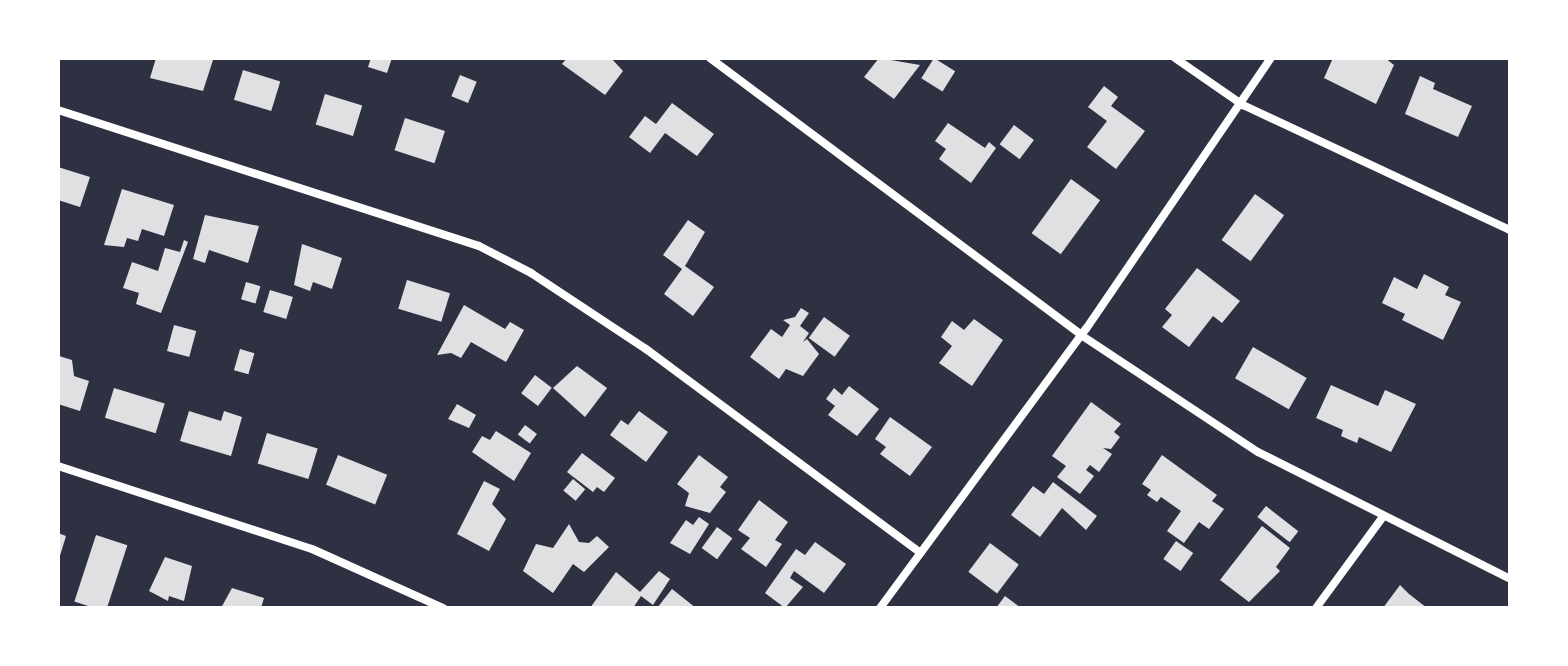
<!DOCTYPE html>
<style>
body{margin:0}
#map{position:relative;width:1568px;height:666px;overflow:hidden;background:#2d3142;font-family:Lora,serif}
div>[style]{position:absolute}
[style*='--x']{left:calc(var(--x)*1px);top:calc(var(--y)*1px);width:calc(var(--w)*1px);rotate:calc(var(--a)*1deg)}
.building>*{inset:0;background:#e0e0e3;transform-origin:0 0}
.minor>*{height:8px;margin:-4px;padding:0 4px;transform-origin:4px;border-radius:4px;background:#fff}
span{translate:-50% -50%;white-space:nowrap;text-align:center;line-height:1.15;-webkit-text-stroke:6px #fff;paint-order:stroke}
.frame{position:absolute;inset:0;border:60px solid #fff;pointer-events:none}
</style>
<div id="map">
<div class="building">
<i style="clip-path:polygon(156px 58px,213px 60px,203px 91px,150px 78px)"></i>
<i style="clip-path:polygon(371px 58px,392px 58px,387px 73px,368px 67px)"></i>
<i style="clip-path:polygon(567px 58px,611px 58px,623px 71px,605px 95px,562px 64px)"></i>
<i style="clip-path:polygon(879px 58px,920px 65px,894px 99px,864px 77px)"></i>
<i style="left:934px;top:58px;width:25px;height:24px;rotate:32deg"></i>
<i style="clip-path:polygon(1333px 58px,1385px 58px,1394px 65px,1376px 104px,1324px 78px)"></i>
<i style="left:243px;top:70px;width:39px;height:31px;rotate:17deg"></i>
<i style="left:460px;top:75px;width:18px;height:23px;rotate:22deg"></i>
<i style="clip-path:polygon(1420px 76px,1435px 83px,1433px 89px,1472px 106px,1458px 137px,1405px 114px)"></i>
<i style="clip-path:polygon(1104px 86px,1118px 97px,1111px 106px,1145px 131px,1116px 169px,1087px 147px,1107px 121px,1088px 107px)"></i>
<i style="left:325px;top:94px;width:39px;height:32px;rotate:17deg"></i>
<i style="clip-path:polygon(672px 103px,714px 134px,697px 156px,665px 133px,650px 153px,629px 137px,645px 116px,656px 124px)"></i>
<i style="left:405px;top:118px;width:42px;height:34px;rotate:18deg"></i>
<i style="clip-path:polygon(948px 123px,985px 148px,989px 142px,996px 148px,971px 183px,939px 159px,946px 149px,935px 141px)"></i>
<i style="left:1014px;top:125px;width:25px;height:24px;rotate:37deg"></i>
<i style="clip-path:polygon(58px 167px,90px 177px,80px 207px,58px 200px)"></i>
<i style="left:1071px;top:179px;width:36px;height:67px;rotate:36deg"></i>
<i style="clip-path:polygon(122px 189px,174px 205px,164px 236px,142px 229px,138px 241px,127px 238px,124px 247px,104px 245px)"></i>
<i style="left:1255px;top:194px;width:36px;height:57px;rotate:36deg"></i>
<i style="clip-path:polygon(205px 215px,259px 226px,248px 263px,209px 250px,205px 263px,193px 259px)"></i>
<i style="clip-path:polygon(688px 220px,705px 232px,685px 266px,714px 287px,693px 316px,664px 294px,682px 269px,663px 255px)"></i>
<i style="clip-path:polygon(184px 240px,188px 242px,161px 313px,136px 304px,139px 293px,123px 288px,132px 262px,158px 271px,165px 248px,180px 252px)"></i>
<i style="clip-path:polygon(302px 244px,342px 258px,332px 289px,313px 282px,310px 291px,294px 285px)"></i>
<i style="clip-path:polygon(1197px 268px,1240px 301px,1222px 323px,1213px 316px,1189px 347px,1162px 327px,1172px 315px,1165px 309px)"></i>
<i style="clip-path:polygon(1424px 274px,1449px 287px,1445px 295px,1461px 302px,1443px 340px,1402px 320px,1405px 314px,1382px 303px,1394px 277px,1417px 289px)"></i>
<i style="left:407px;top:280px;width:45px;height:30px;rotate:17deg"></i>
<i style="left:246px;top:282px;width:15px;height:18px;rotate:16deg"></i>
<i style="left:270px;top:290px;width:24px;height:23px;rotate:17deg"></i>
<i style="clip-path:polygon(464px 305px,505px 329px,510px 322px,524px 330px,506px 362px,471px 342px,461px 358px,451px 353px,437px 355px)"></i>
<i style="clip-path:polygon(801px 308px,809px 313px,800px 326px,809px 333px,803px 342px,807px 339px,819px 354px,803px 376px,786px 369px,779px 379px,750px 357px,771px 329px,782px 337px,790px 325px,783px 320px,795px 317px)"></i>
<i style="left:824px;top:317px;width:32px;height:26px;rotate:36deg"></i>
<i style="clip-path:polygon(974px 319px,1003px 340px,972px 386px,939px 363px,952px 346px,941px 337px,952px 321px,964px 330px)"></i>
<i style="left:174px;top:325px;width:23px;height:27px;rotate:15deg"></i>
<i style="left:1253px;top:347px;width:62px;height:36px;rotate:30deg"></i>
<i style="left:240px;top:349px;width:15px;height:22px;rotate:16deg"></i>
<i style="clip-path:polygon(59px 356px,72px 360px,74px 376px,89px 381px,80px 411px,58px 404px)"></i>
<i style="clip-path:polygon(577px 366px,607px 388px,585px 417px,553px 388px)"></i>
<i style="left:535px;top:375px;width:21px;height:23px;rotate:37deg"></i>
<i style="clip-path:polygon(1331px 385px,1378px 406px,1385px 390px,1416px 404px,1391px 452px,1359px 437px,1357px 443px,1341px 436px,1343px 430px,1316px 418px)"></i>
<i style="clip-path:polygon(849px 386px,879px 409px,857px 436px,828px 415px,835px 406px,826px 399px,834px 388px,842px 395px)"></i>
<i style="left:114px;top:388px;width:53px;height:31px;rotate:17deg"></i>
<i style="clip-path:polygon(1091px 402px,1121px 424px,1114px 432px,1120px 437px,1111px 449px,1103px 448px,1112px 454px,1099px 472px,1090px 465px,1086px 470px,1094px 476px,1080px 494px,1057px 477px,1066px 466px,1052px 456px)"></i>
<i style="clip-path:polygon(457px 404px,476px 415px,469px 428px,448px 419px)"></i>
<i style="clip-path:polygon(189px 411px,221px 421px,224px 411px,242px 417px,231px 456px,180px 441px)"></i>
<i style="clip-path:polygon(639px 411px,668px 432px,646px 462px,610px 435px,621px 420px,628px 425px)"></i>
<i style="clip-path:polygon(890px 417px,932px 447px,910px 476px,880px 454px,886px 447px,875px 439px)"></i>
<i style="left:525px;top:425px;width:15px;height:12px;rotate:37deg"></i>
<i style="clip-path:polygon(496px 431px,531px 453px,514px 481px,472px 452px,482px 436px,490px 440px)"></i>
<i style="left:267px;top:433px;width:53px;height:32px;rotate:17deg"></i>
<i style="clip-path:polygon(582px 453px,615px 478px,604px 492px,597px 487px,593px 492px,567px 472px)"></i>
<i style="left:338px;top:455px;width:53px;height:32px;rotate:22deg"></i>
<i style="clip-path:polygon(699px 455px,728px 477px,720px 487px,726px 492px,710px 513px,685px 506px,689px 493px,677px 484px)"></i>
<i style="clip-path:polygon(1162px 455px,1217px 495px,1212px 501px,1224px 509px,1209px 529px,1199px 522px,1184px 543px,1167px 531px,1181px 511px,1161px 497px,1157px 502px,1147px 495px,1151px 490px,1142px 484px)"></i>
<i style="left:573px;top:479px;width:16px;height:15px;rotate:40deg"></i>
<i style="clip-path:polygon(484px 481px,500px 489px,492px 504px,506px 519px,489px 551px,457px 534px)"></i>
<i style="clip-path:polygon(1053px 482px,1097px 516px,1086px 530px,1062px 508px,1040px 537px,1011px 515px,1033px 486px,1044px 494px)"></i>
<i style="clip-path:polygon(759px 500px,788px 522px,775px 540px,782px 544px,766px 567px,741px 549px,750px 538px,738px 530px)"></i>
<i style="left:1266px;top:506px;width:41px;height:14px;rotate:38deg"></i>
<i style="clip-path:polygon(699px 517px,709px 524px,690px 554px,670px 543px,686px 520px,693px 525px)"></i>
<i style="clip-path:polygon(569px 524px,579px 542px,589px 543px,597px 536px,609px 547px,584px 572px,573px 564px,553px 593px,523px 571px,536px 544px,553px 548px)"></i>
<i style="clip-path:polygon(1262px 526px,1290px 548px,1276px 567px,1280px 571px,1249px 602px,1220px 580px)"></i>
<i style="left:717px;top:527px;width:19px;height:26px;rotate:36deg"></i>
<i style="clip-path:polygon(58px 533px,66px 536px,59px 559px,58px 559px)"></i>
<i style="left:96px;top:535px;width:33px;height:70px;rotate:18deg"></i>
<i style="left:1176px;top:541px;width:21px;height:22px;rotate:35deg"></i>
<i style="clip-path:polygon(815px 542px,846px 564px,824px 593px,794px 571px,790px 578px,803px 587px,785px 608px,765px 593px,796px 549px,805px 555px)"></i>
<i style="left:990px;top:543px;width:36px;height:36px;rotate:37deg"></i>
<i style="clip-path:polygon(165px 557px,192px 566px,184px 601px,169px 596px,168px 601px,149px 591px)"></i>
<i style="clip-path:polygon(659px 571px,670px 579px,653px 605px,641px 596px,633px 608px,590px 608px,616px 572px,640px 592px)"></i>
<i style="clip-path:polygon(1400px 585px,1409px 594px,1427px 608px,1383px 608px)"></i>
<i style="clip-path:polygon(232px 588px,264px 598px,261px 608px,221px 608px)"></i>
<i style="clip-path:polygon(672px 589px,696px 608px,657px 608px)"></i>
<i style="clip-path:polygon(1005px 596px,1021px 608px,996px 608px)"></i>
</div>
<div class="minor">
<i style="--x:710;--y:58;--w:463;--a:36.7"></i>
<i style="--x:1081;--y:335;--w:212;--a:33.5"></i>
<i style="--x:1258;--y:452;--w:282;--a:26.7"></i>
<i style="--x:1175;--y:58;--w:83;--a:34.7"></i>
<i style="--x:1243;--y:105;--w:295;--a:25.1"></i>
<i style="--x:58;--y:110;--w:442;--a:17.9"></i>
<i style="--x:479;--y:246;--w:59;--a:27.4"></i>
<i style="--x:531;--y:273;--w:138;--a:33.5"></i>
<i style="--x:646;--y:349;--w:342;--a:36.6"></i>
<i style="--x:58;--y:466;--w:267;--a:18.1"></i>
<i style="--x:312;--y:549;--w:144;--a:24.2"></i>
<i style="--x:880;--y:608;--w:347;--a:-53.6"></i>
<i style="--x:1086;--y:329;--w:328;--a:-55.7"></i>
<i style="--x:1316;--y:608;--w:112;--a:-53.7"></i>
</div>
<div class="frame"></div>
</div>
